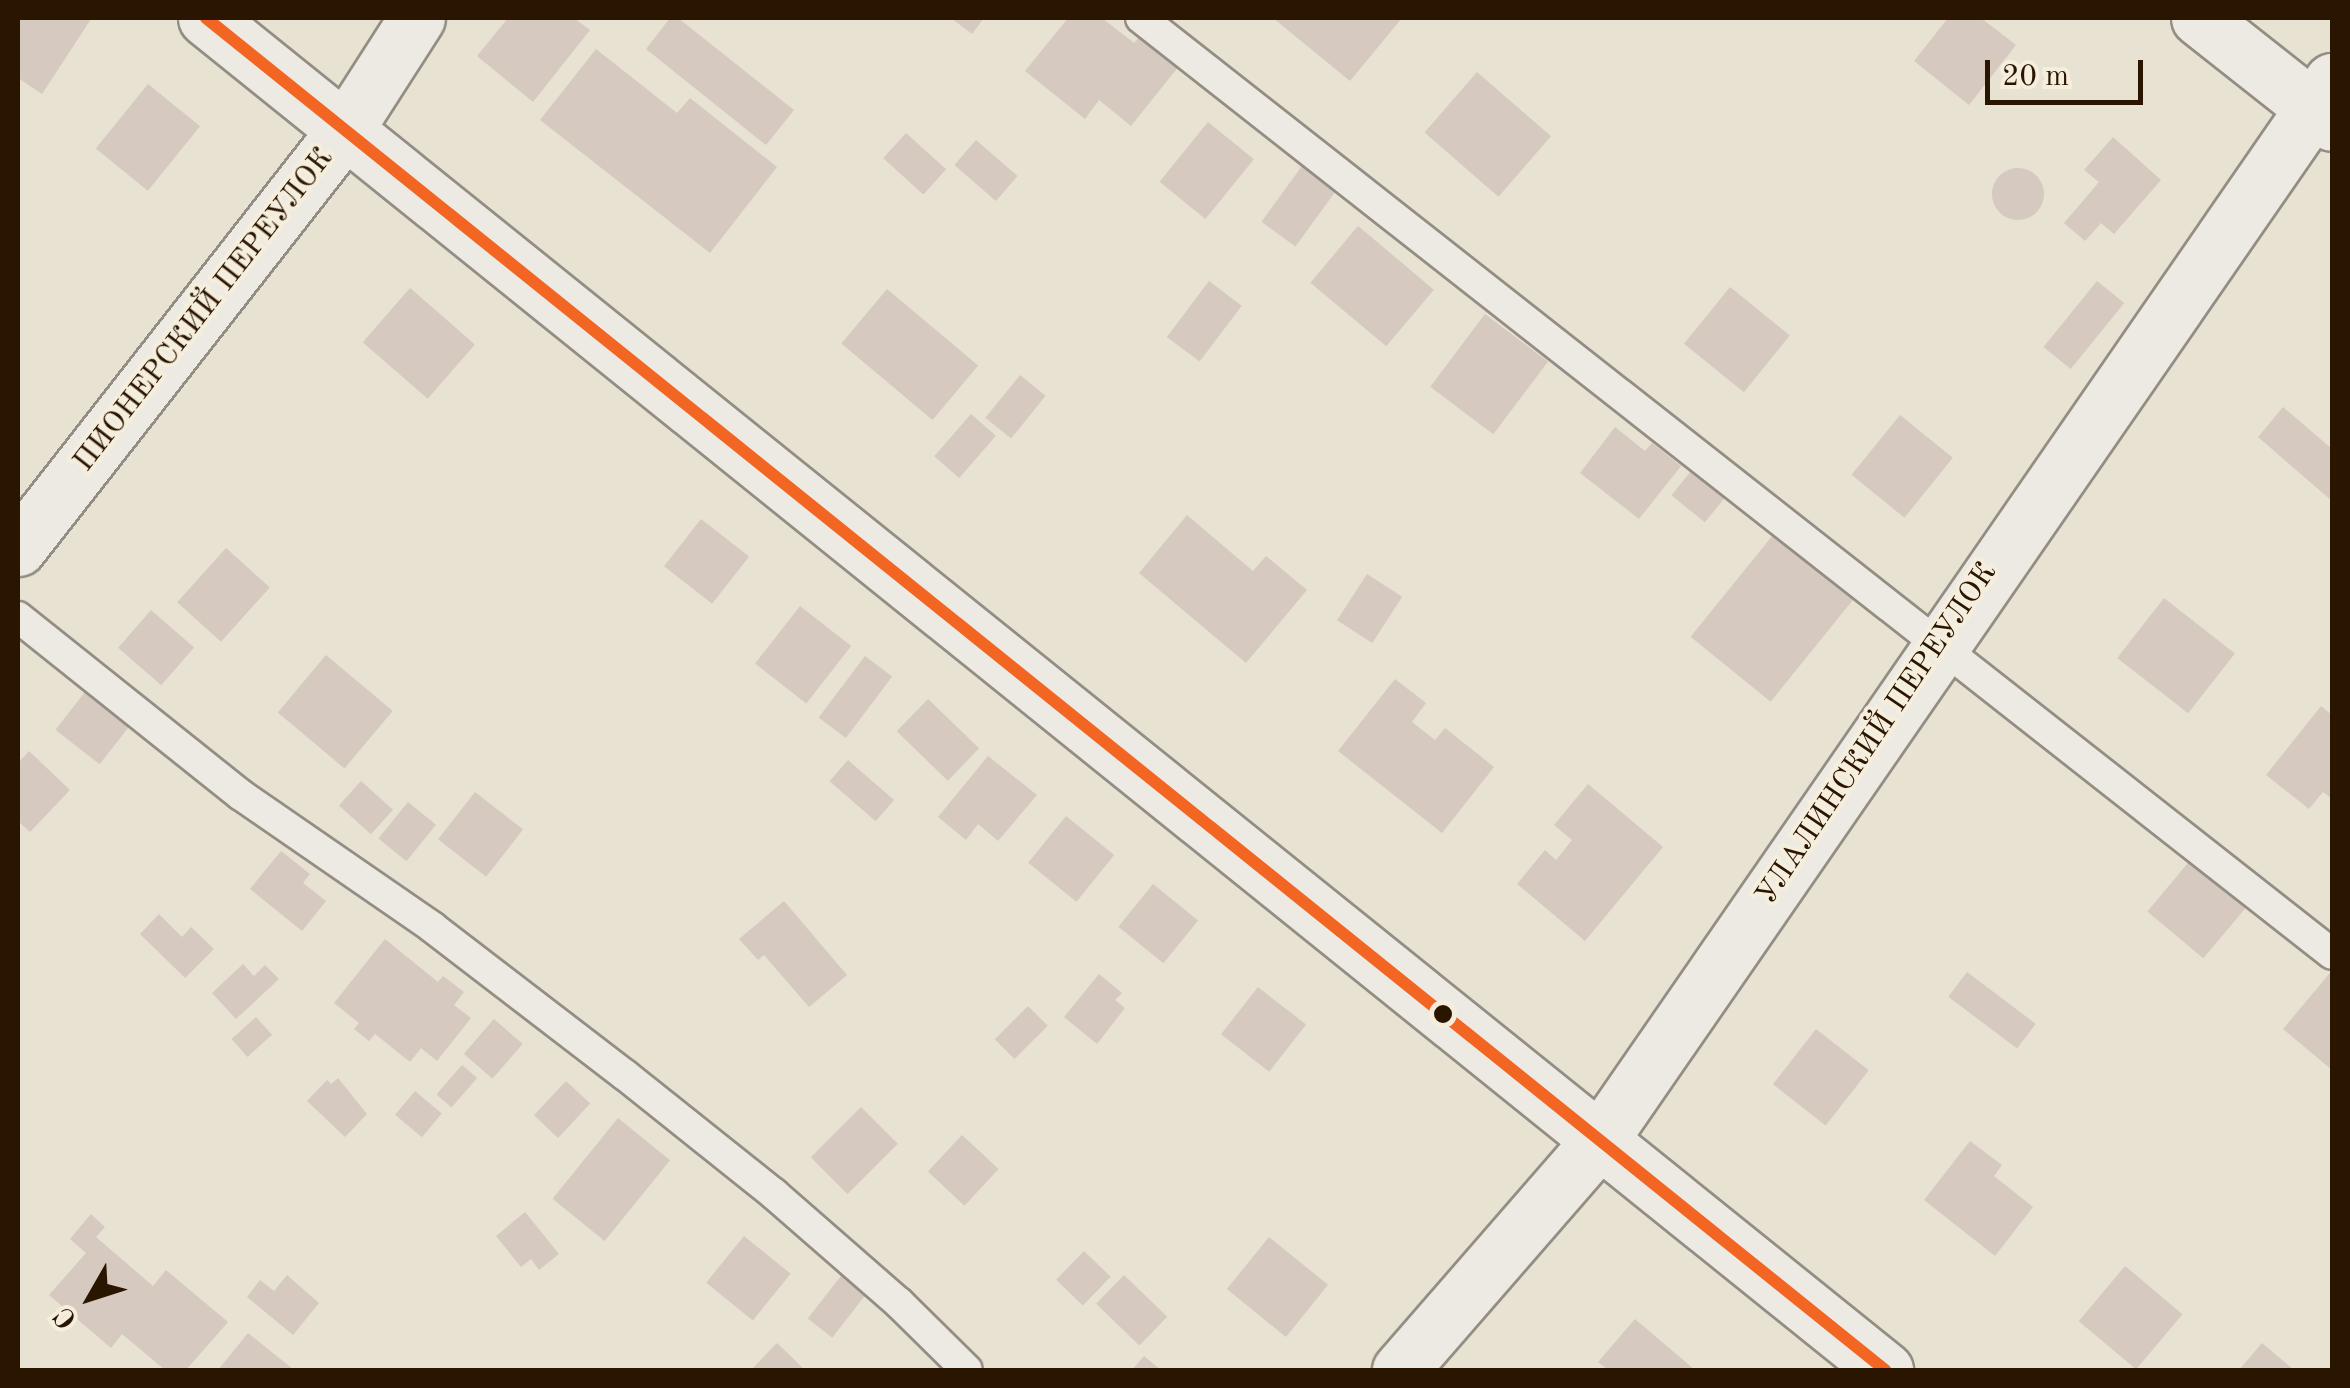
<!DOCTYPE html>
<meta charset="utf-8">
<style>
body{margin:0}
#map{position:relative;width:2350px;height:1388px;overflow:hidden;background:#e8e2d3;font-family:"Old Standard TT",serif}
div>[style]{position:absolute}
[style*='--x']{left:calc(var(--x)*1px);top:calc(var(--y)*1px);width:calc(var(--w)*1px);rotate:calc(var(--a)*1deg)}
.building>*{inset:0;background:#d6c9bf;transform-origin:0 0}
.round{border-radius:50%}
.roads{filter:drop-shadow(2px 0 #948d83) drop-shadow(-2px 0 #948d83) drop-shadow(0 2px #948d83) drop-shadow(0 -2px #948d83)}
.lane>*{height:30px;margin:-15px;padding:0 15px;transform-origin:15px;border-radius:15px;background:#eceae2}
.street>*{height:55px;margin:-27.5px;padding:0 27.5px;transform-origin:27.5px;border-radius:27.5px;background:#eceae2}
.secondary>*{height:55px;margin:-27.5px;padding:0 27.5px;transform-origin:27.5px;border-radius:27.5px;background:#eceae2}
.bus-1>*{height:12px;margin:-6px;padding:0 6px;transform-origin:6px;border-radius:6px;background:#f26522}
.dots>*{width:28px;height:28px;translate:-50% -50%;box-sizing:border-box;border:5px solid #f5eedd;border-radius:50%}
span{translate:-50% -50%;white-space:nowrap;text-align:center;line-height:1.15;-webkit-text-stroke:8px #f5eedd;paint-order:stroke}
.street-label{font-size:30px;color:#2a1501}
.frame{position:absolute;inset:0;border:20px solid #2a1501;pointer-events:none}
.north{position:absolute;left:40px;top:1248px;width:100px;height:100px;-webkit-text-stroke:8px #f5eedd;paint-order:stroke;rotate:231deg;font-size:28px;font-weight:700;line-height:40px;text-align:center;color:#2a1501}
.north::after{content:'';display:block;margin:auto;width:35px;height:45px;background:#2a1501;clip-path:polygon(50% 0,100% 100%,50% 72%,0 100%)}
.scale{position:absolute;left:1985px;top:60px;width:158px;height:45px;box-sizing:border-box;border:5px solid #2a1501;border-top:0;padding-left:12px;font-size:30px;line-height:35px;white-space:nowrap;color:#2a1501;-webkit-text-stroke:8px #f5eedd;paint-order:stroke}
</style>
<div id="map">
<div class="building">
<i style="clip-path:polygon(18px 18px,91px 19px,42px 94px,18px 78px)"></i>
<i style="clip-path:polygon(508px 18px,574px 18px,590px 30px,533px 102px,477px 56px)"></i>
<i style="clip-path:polygon(670px 18px,678px 18px,794px 110px,766px 145px,646px 49px)"></i>
<i style="clip-path:polygon(951px 18px,984px 18px,972px 34px)"></i>
<i style="clip-path:polygon(1068px 18px,1102px 18px,1134px 43px,1141px 35px,1179px 66px,1131px 126px,1099px 100px,1085px 119px,1025px 71px)"></i>
<i style="clip-path:polygon(1273px 18px,1402px 18px,1350px 81px)"></i>
<i style="clip-path:polygon(1948px 18px,1981px 18px,2016px 45px,1969px 105px,1914px 61px)"></i>
<i style="clip-path:polygon(596px 49px,677px 113px,690px 98px,777px 167px,710px 253px,540px 120px)"></i>
<i style="left:1477px;top:72px;width:98px;height:80px;rotate:41deg"></i>
<i style="left:148px;top:84px;width:67px;height:83px;rotate:39deg"></i>
<i style="left:1208px;top:122px;width:59px;height:77px;rotate:39deg"></i>
<i style="left:906px;top:133px;width:54px;height:34px;rotate:42deg"></i>
<i style="clip-path:polygon(2113px 137px,2161px 180px,2114px 234px,2101px 223px,2085px 241px,2064px 223px,2099px 182px,2084px 170px)"></i>
<i style="left:976px;top:140px;width:55px;height:33px;rotate:41deg"></i>
<i style="left:1302px;top:166px;width:42px;height:69px;rotate:36deg"></i>
<i class="round" style="left:1992px;top:168px;width:52px;height:52px"></i>
<i style="left:1358px;top:226px;width:99px;height:74px;rotate:40deg"></i>
<i style="left:1209px;top:281px;width:41px;height:70px;rotate:37deg"></i>
<i style="left:2097px;top:281px;width:35px;height:85px;rotate:39deg"></i>
<i style="left:1730px;top:287px;width:77px;height:73px;rotate:39deg"></i>
<i style="left:410px;top:288px;width:86px;height:72px;rotate:41deg"></i>
<i style="left:887px;top:289px;width:119px;height:71px;rotate:40deg"></i>
<i style="left:1485px;top:314px;width:79px;height:91px;rotate:37deg"></i>
<i style="left:1020px;top:375px;width:33px;height:55px;rotate:39deg"></i>
<i style="clip-path:polygon(2283px 407px,2332px 449px,2332px 501px,2258px 437px)"></i>
<i style="left:971px;top:414px;width:33px;height:56px;rotate:41deg"></i>
<i style="left:1900px;top:415px;width:68px;height:77px;rotate:39deg"></i>
<i style="clip-path:polygon(1615px 427px,1645px 451px,1652px 443px,1681px 466px,1639px 519px,1580px 473px)"></i>
<i style="left:1696px;top:465px;width:43px;height:39px;rotate:39deg"></i>
<i style="clip-path:polygon(1187px 515px,1253px 571px,1266px 556px,1307px 590px,1246px 663px,1139px 573px)"></i>
<i style="left:701px;top:519px;width:61px;height:60px;rotate:38deg"></i>
<i style="left:1773px;top:535px;width:103px;height:131px;rotate:39deg"></i>
<i style="left:226px;top:548px;width:59px;height:73px;rotate:42deg"></i>
<i style="left:1367px;top:574px;width:42px;height:55px;rotate:33deg"></i>
<i style="left:2164px;top:598px;width:90px;height:76px;rotate:38deg"></i>
<i style="left:800px;top:606px;width:65px;height:73px;rotate:38deg"></i>
<i style="left:151px;top:610px;width:57px;height:50px;rotate:41deg"></i>
<i style="left:326px;top:655px;width:87px;height:75px;rotate:40deg"></i>
<i style="left:865px;top:656px;width:34px;height:77px;rotate:37deg"></i>
<i style="clip-path:polygon(1395px 679px,1426px 703px,1412px 722px,1435px 740px,1445px 728px,1494px 767px,1442px 833px,1338px 751px)"></i>
<i style="left:85px;top:692px;width:56px;height:48px;rotate:38deg"></i>
<i style="left:928px;top:699px;width:71px;height:45px;rotate:44deg"></i>
<i style="clip-path:polygon(2321px 706px,2332px 715px,2332px 799px,2323px 792px,2309px 809px,2266px 775px)"></i>
<i style="clip-path:polygon(29px 751px,70px 790px,30px 832px,18px 821px,18px 763px)"></i>
<i style="clip-path:polygon(988px 756px,1037px 795px,998px 841px,978px 824px,966px 840px,938px 817px)"></i>
<i style="left:848px;top:760px;width:61px;height:28px;rotate:41deg"></i>
<i style="left:361px;top:781px;width:43px;height:33px;rotate:42deg"></i>
<i style="clip-path:polygon(1588px 784px,1663px 847px,1585px 941px,1517px 884px,1545px 850px,1556px 860px,1572px 840px,1554px 825px)"></i>
<i style="left:475px;top:792px;width:61px;height:60px;rotate:38deg"></i>
<i style="left:408px;top:802px;width:36px;height:47px;rotate:39deg"></i>
<i style="left:1066px;top:816px;width:62px;height:60px;rotate:39deg"></i>
<i style="clip-path:polygon(281px 851px,310px 874px,303px 883px,326px 901px,302px 931px,250px 889px)"></i>
<i style="left:2193px;top:857px;width:73px;height:71px;rotate:40deg"></i>
<i style="left:1153px;top:884px;width:58px;height:55px;rotate:39deg"></i>
<i style="clip-path:polygon(784px 901px,847px 975px,809px 1007px,764px 955px,758px 960px,739px 939px)"></i>
<i style="clip-path:polygon(159px 914px,182px 937px,191px 927px,214px 949px,185px 978px,140px 934px)"></i>
<i style="clip-path:polygon(385px 939px,438px 982px,443px 976px,464px 992px,454px 1005px,471px 1018px,437px 1061px,421px 1048px,410px 1062px,375px 1034px,369px 1041px,354px 1029px,359px 1023px,334px 1003px)"></i>
<i style="clip-path:polygon(243px 964px,254px 976px,265px 965px,279px 979px,236px 1019px,212px 993px)"></i>
<i style="left:1967px;top:972px;width:86px;height:31px;rotate:37deg"></i>
<i style="clip-path:polygon(2330px 973px,2332px 975px,2332px 1070px,2283px 1029px)"></i>
<i style="clip-path:polygon(1099px 974px,1122px 993px,1115px 1000px,1125px 1008px,1097px 1044px,1064px 1017px)"></i>
<i style="left:1258px;top:987px;width:61px;height:60px;rotate:38deg"></i>
<i style="left:1028px;top:1006px;width:28px;height:47px;rotate:45deg"></i>
<i style="left:256px;top:1017px;width:24px;height:33px;rotate:48deg"></i>
<i style="left:494px;top:1019px;width:38px;height:46px;rotate:41deg"></i>
<i style="left:1816px;top:1029px;width:67px;height:70px;rotate:38deg"></i>
<i style="left:462px;top:1065px;width:20px;height:39px;rotate:41deg"></i>
<i style="clip-path:polygon(338px 1078px,367px 1114px,345px 1137px,307px 1101px,327px 1080px,331px 1084px)"></i>
<i style="left:566px;top:1081px;width:33px;height:47px;rotate:43deg"></i>
<i style="left:415px;top:1091px;width:35px;height:31px;rotate:40deg"></i>
<i style="left:861px;top:1107px;width:52px;height:71px;rotate:45deg"></i>
<i style="left:618px;top:1118px;width:67px;height:104px;rotate:39deg"></i>
<i style="left:962px;top:1135px;width:50px;height:50px;rotate:43deg"></i>
<i style="clip-path:polygon(1970px 1141px,2002px 1165px,1994px 1176px,2033px 1207px,1995px 1256px,1924px 1200px)"></i>
<i style="clip-path:polygon(525px 1212px,559px 1254px,539px 1270px,531px 1259px,521px 1267px,496px 1236px)"></i>
<i style="clip-path:polygon(91px 1214px,105px 1227px,96px 1237px,153px 1286px,166px 1270px,228px 1322px,186px 1370px,165px 1370px,122px 1334px,111px 1348px,49px 1295px,86px 1253px,70px 1239px)"></i>
<i style="left:744px;top:1236px;width:60px;height:60px;rotate:39deg"></i>
<i style="left:1269px;top:1237px;width:76px;height:67px;rotate:39deg"></i>
<i style="left:1084px;top:1251px;width:37px;height:40px;rotate:44deg"></i>
<i style="left:2125px;top:1266px;width:75px;height:72px;rotate:40deg"></i>
<i style="clip-path:polygon(287px 1275px,319px 1303px,293px 1335px,247px 1297px,260px 1280px,274px 1291px)"></i>
<i style="left:1124px;top:1275px;width:60px;height:40px;rotate:44deg"></i>
<i style="left:841px;top:1276px;width:31px;height:54px;rotate:38deg"></i>
<i style="clip-path:polygon(1635px 1319px,1695px 1370px,1608px 1370px,1598px 1362px)"></i>
<i style="clip-path:polygon(248px 1333px,294px 1370px,218px 1370px)"></i>
<i style="clip-path:polygon(777px 1343px,804px 1369px,803px 1370px,751px 1370px)"></i>
<i style="clip-path:polygon(2262px 1343px,2294px 1370px,2239px 1370px)"></i>
<i style="clip-path:polygon(1144px 1356px,1161px 1370px,1132px 1370px)"></i>
</div>
<div class="roads">
<div class="lane">
<i style="--x:1141;--y:18;--w:1515;--a:38.16"></i>
<i style="--x:18;--y:617;--w:285;--a:38.6"></i>
<i style="--x:241;--y:795;--w:232;--a:34.6"></i>
<i style="--x:432;--y:927;--w:243;--a:37.5"></i>
<i style="--x:625;--y:1075;--w:191;--a:38.6"></i>
<i style="--x:774;--y:1194;--w:166;--a:41.1"></i>
<i style="--x:899;--y:1303;--w:95;--a:44.6"></i>
</div>
<div class="street">
<i style="--x:2199;--y:18;--w:169;--a:38.3"></i>
<i style="--x:18;--y:548;--w:531;--a:-51.96"></i>
<i style="--x:345;--y:130;--w:133;--a:-57.3"></i>
<i style="--x:1400;--y:1370;--w:303;--a:-49"></i>
<i style="--x:1599;--y:1141;--w:1289;--a:-55.34"></i>
</div>
<div class="secondary">
<i style="--x:206;--y:18;--w:2156;--a:38.84"></i>
</div>
</div>
<div class="bus-1">
<i style="--x:206;--y:18;--w:2156;--a:38.84"></i>
</div>
<div class="dots">
<i style="left:1443px;top:1014px;background:#2a1501"></i>
</div>
<div class="street-label">
<span style="left:204px;top:310px;rotate:-52deg">ПИОНЕРСКИЙ ПЕРЕУЛОК</span>
<span style="left:1877px;top:734px;rotate:-56deg">УЛАЛИНСКИЙ ПЕРЕУЛОК</span>
</div>
<div class="frame"></div>
<div class="north">С</div>
<div class="scale">20 m</div>
</div>
